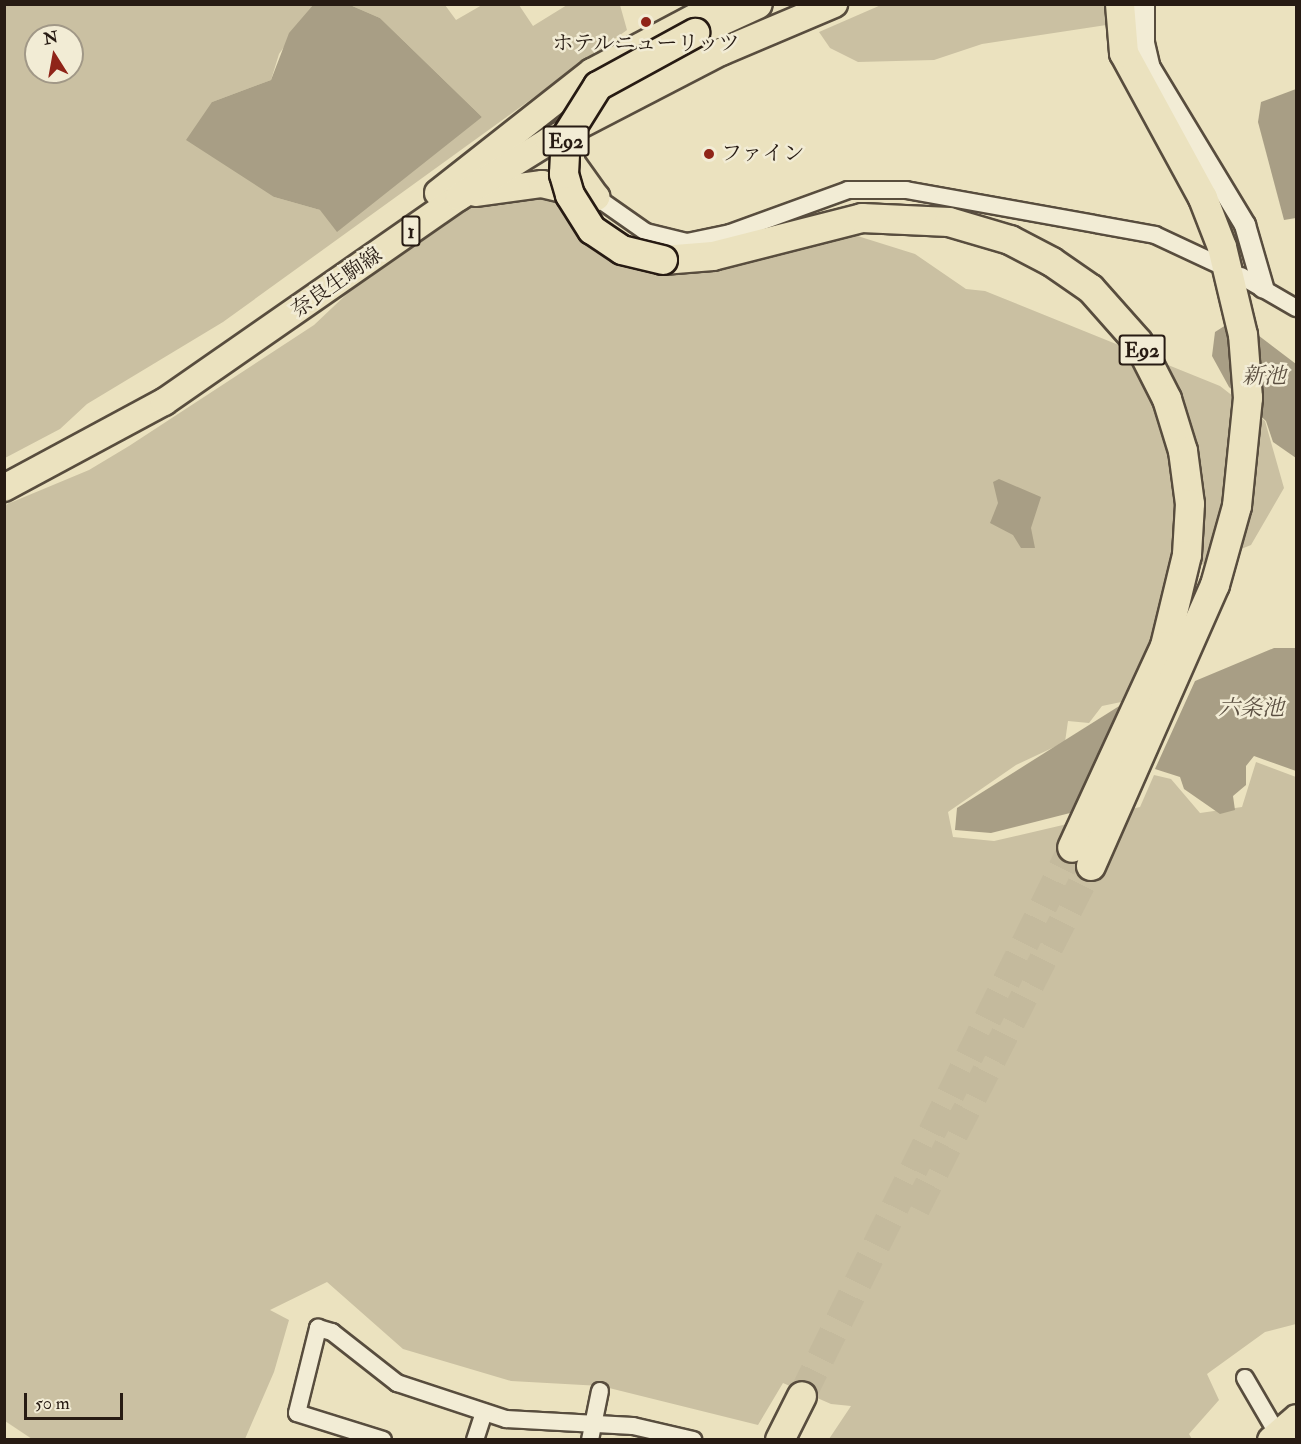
<!DOCTYPE html>
<meta charset="utf-8">
<style>
body{margin:0}
#map{position:relative;width:1301px;height:1444px;overflow:hidden;background:#ebe2bf;font-family:"IM FELL Double Pica","Noto Serif JP",serif}
div>[style]{position:absolute}
[style*='--x']{left:calc(var(--x)*1px);top:calc(var(--y)*1px);width:calc(var(--w)*1px);rotate:calc(var(--a)*1deg)}
.green>*{inset:0;background:#cac0a2}
.water>*{inset:0;background:#a89e85}
.motorway-tunnel>*{height:28px;margin-top:-14px;transform-origin:0;background:repeating-linear-gradient(90deg,#c4ba9d 0 28px,transparent 0 42px)}
.roads{filter:drop-shadow(2px 0 #584d3e) drop-shadow(-2px 0 #584d3e) drop-shadow(0 2px #584d3e) drop-shadow(0 -2px #584d3e)}
.minor>*{height:16px;margin:-8px;padding:0 8px;transform-origin:8px;border-radius:8px;background:#f2ecd5}
.tertiary>*{height:20px;margin:-10px;padding:0 10px;transform-origin:10px;border-radius:10px;background:#f2ecd5}
.primary>*{height:26px;margin:-13px;padding:0 13px;transform-origin:13px;border-radius:13px;background:#ebe2bf}
.trunk>*{height:27px;margin:-13.5px;padding:0 13.5px;transform-origin:13.5px;border-radius:13.5px;background:#ebe2bf}
.motorway>*{height:28px;margin:-14px;padding:0 14px;transform-origin:14px;border-radius:14px;background:#ebe2bf}
.bridges{filter:drop-shadow(2px 0 #271b13) drop-shadow(-2px 0 #271b13) drop-shadow(0 2px #271b13) drop-shadow(0 -2px #271b13)}
.motorway-bridge>*{height:28px;margin:-14px;padding:0 14px;transform-origin:14px;border-radius:14px;background:#ebe2bf}
.dots>*{width:16px;height:16px;translate:-50% -50%;box-sizing:border-box;border:3px solid #f2ecd5;border-radius:50%}
span{translate:-50% -50%;white-space:nowrap;text-align:center;line-height:1.15;-webkit-text-stroke:5px #f2ecd5;paint-order:stroke}
.shield-label span{padding:2px 4px;background:#f2ecd5;border:2px solid;border-radius:4px;-webkit-text-stroke-width:0}
.shield-label{font-size:20px;color:#271b13;font-weight:700}
.poi-label{font-size:21px;color:#271b13}
.left{translate:0 -50%;text-align:left}
.street-label{font-size:21px;color:#271b13}
.water-label{font-size:22px;color:#5b4f41;font-style:italic}
.frame{position:absolute;inset:0;border:6px solid #271b13;pointer-events:none}
.north{position:absolute;left:24px;top:24px;width:60px;height:60px;box-sizing:border-box;background:#f2ecd5;border:2px solid #a19887;border-radius:50%;rotate:349deg;font-size:16px;font-weight:700;line-height:24px;text-align:center;color:#271b13}
.north::after{content:'';display:block;margin:auto;width:21px;height:27px;background:#8f2418;clip-path:polygon(50% 0,100% 100%,50% 72%,0 100%)}
.scale{position:absolute;left:24px;top:1393px;width:99px;height:27px;box-sizing:border-box;border:3px solid #271b13;border-top:0;padding-left:8px;font-size:18px;line-height:21px;white-space:nowrap;color:#271b13;-webkit-text-stroke:4px #f2ecd5;paint-order:stroke}
</style>
<div id="map">
<div class="green">
<i style="clip-path:polygon(evenodd,4px 5px,314px 5px,279px 54px,271px 80px,212px 102px,274px 197px,320px 210px,482px 117px,380px 18px,350px 5px,445px 5px,456px 20px,482px 5px,519px 5px,533px 26px,567px 5px,620px 5px,627px 30px,223px 322px,87px 404px,60px 429px,5px 458px,4px 5px,36px 36px,72px 36px,72px 72px,36px 72px,36px 36px)"></i>
<i style="clip-path:polygon(881px 5px,1114px 5px,1113px 24px,982px 44px,934px 60px,858px 62px,830px 48px,819px 32px)"></i>
<i style="clip-path:polygon(552px 194px,574px 231px,594px 251px,616px 261px,848px 233px,915px 254px,966px 289px,985px 291px,1220px 386px,1265px 421px,1284px 488px,1251px 545px,1186px 571px,1126px 701px,1102px 706px,1089px 723px,1068px 721px,1065px 742px,1016px 765px,948px 812px,953px 837px,994px 841px,1140px 807px,1154px 775px,1171px 779px,1200px 813px,1242px 807px,1256px 762px,1296px 777px,1296px 1324px,1265px 1332px,1207px 1374px,1219px 1400px,1189px 1434px,1192px 1439px,829px 1439px,851px 1406px,831px 1404px,783px 1383px,758px 1425px,601px 1386px,511px 1381px,403px 1349px,327px 1282px,270px 1310px,289px 1320px,274px 1372px,245px 1439px,32px 1439px,5px 1421px,5px 505px,89px 470px,129px 446px,314px 325px,371px 271px,443px 223px,492px 196px)"></i>
</div>
<div class="water">
<i style="clip-path:polygon(314px 4px,350px 5px,380px 18px,482px 117px,337px 232px,320px 210px,274px 197px,186px 140px,212px 102px,271px 80px,289px 33px)"></i>
<i style="clip-path:polygon(1296px 89px,1296px 218px,1284px 220px,1258px 122px,1261px 102px)"></i>
<i style="clip-path:polygon(1229px 323px,1250px 329px,1296px 364px,1296px 458px,1273px 442px,1266px 421px,1229px 387px,1212px 356px,1215px 332px)"></i>
<i style="clip-path:polygon(999px 479px,1041px 497px,1031px 528px,1035px 548px,1021px 548px,1013px 535px,990px 523px,998px 503px,993px 482px)"></i>
<i style="clip-path:polygon(1274px 648px,1296px 648px,1296px 771px,1254px 756px,1246px 766px,1246px 785px,1233px 796px,1235px 810px,1220px 814px,1184px 789px,1180px 777px,1155px 769px,1195px 681px)"></i>
<i style="clip-path:polygon(1132px 698px,1074px 812px,991px 833px,955px 830px,957px 808px)"></i>
</div>
<div class="motorway-tunnel">
<i style="--x:916;--y:1209;--w:385;--a:-63"></i>
<i style="--x:802;--y:1396;--w:611;--a:-63.77"></i>
</div>
<div class="roads">
<div class="minor">
<i style="--x:596;--y:197;--w:61;--a:35"></i>
<i style="--x:646;--y:232;--w:42;--a:13.7"></i>
<i style="--x:687;--y:242;--w:44;--a:-11.8"></i>
<i style="--x:730;--y:233;--w:126;--a:-20"></i>
<i style="--x:848;--y:190;--w:58;--a:0"></i>
<i style="--x:906;--y:190;--w:253;--a:10.2"></i>
<i style="--x:1155;--y:235;--w:68;--a:25.1"></i>
<i style="--x:1241;--y:276;--w:64;--a:30.2"></i>
<i style="--x:1245;--y:1378;--w:64;--a:59.8"></i>
<i style="--x:383;--y:1440;--w:90;--a:-162.6"></i>
<i style="--x:297;--y:1413;--w:88;--a:-76.1"></i>
<i style="--x:318;--y:1328;--w:15;--a:16"></i>
<i style="--x:332;--y:1332;--w:83;--a:38.1"></i>
<i style="--x:397;--y:1383;--w:115;--a:18.3"></i>
<i style="--x:506;--y:1419;--w:127;--a:3.2"></i>
<i style="--x:633;--y:1426;--w:62;--a:13.1"></i>
<i style="--x:475;--y:1440;--w:29;--a:-72"></i>
<i style="--x:590;--y:1440;--w:50;--a:-78.5"></i>
</div>
<div class="tertiary">
<i style="--x:1144;--y:4;--w:39;--a:90"></i>
<i style="--x:1144;--y:43;--w:26;--a:77"></i>
<i style="--x:1150;--y:68;--w:184;--a:58.8"></i>
<i style="--x:1245;--y:225;--w:65;--a:73.8"></i>
</div>
<div class="primary">
<i style="--x:438;--y:193;--w:196;--a:-38.2"></i>
<i style="--x:592;--y:72;--w:145;--a:-28"></i>
<i style="--x:475;--y:193;--w:68;--a:-7.7"></i>
<i style="--x:542;--y:184;--w:56;--a:13.5"></i>
<i style="--x:596;--y:197;--w:43;--a:-125.5"></i>
<i style="--x:571;--y:162;--w:18;--a:-90"></i>
<i style="--x:4;--y:488;--w:182;--a:-28.3"></i>
<i style="--x:164;--y:402;--w:359;--a:-34.8"></i>
<i style="--x:459;--y:197;--w:106;--a:-31.9"></i>
<i style="--x:549;--y:141;--w:194;--a:-27.4"></i>
<i style="--x:721;--y:52;--w:123;--a:-23"></i>
</div>
<div class="trunk">
<i style="--x:1271;--y:1440;--w:33;--a:-41"></i>
</div>
<div class="motorway">
<i style="--x:695;--y:33;--w:69;--a:-24.7"></i>
<i style="--x:663;--y:260;--w:50;--a:-4.6"></i>
<i style="--x:713;--y:256;--w:154;--a:-14.3"></i>
<i style="--x:862;--y:218;--w:87;--a:2.6"></i>
<i style="--x:949;--y:222;--w:64;--a:16.4"></i>
<i style="--x:1010;--y:240;--w:47;--a:27.6"></i>
<i style="--x:1052;--y:262;--w:47;--a:34.7"></i>
<i style="--x:1091;--y:289;--w:71;--a:48.4"></i>
<i style="--x:1138;--y:342;--w:64;--a:63"></i>
<i style="--x:1167;--y:399;--w:54;--a:72.9"></i>
<i style="--x:1183;--y:451;--w:53;--a:82.5"></i>
<i style="--x:1190;--y:504;--w:51;--a:93.4"></i>
<i style="--x:1187;--y:555;--w:94;--a:103.6"></i>
<i style="--x:1165;--y:646;--w:222;--a:114.7"></i>
<i style="--x:1091;--y:866;--w:307;--a:-66.2"></i>
<i style="--x:1215;--y:585;--w:82;--a:-74.4"></i>
<i style="--x:1237;--y:506;--w:109;--a:-84.2"></i>
<i style="--x:1248;--y:398;--w:63;--a:-94.5"></i>
<i style="--x:1243;--y:335;--w:90;--a:-103.4"></i>
<i style="--x:1222;--y:247;--w:53;--a:-111.2"></i>
<i style="--x:1203;--y:198;--w:165;--a:-118.6"></i>
<i style="--x:1124;--y:53;--w:49;--a:-94.7"></i>
<i style="--x:780;--y:1440;--w:49;--a:-63.4"></i>
</div>
</div>
<div class="bridges">
<div class="motorway-bridge">
<i style="--x:663;--y:260;--w:42;--a:-166.3"></i>
<i style="--x:622;--y:250;--w:36;--a:-146"></i>
<i style="--x:592;--y:230;--w:41;--a:-122.2"></i>
<i style="--x:570;--y:195;--w:22;--a:-106"></i>
<i style="--x:564;--y:174;--w:37;--a:-87"></i>
<i style="--x:566;--y:137;--w:60;--a:-57.9"></i>
<i style="--x:598;--y:86;--w:111;--a:-28.7"></i>
</div>
</div>
<div class="dots">
<i style="left:646px;top:22px;background:#8f2418"></i>
<i style="left:709px;top:154px;background:#8f2418"></i>
</div>
<div class="shield-label">
<span style="left:566px;top:141px">E92</span>
<span style="left:411px;top:231px">1</span>
<span style="left:1142px;top:350px">E92</span>
</div>
<div class="poi-label">
<span style="left:646px;top:44px">ホテルニューリッツ</span>
<span class="left" style="left:721px;top:154px">ファイン</span>
</div>
<div class="street-label">
<span style="left:337px;top:283px;rotate:-35deg">奈良生駒線</span>
</div>
<div class="water-label">
<span style="left:1264px;top:377px">新池</span>
<span style="left:1251px;top:709px">六条池</span>
</div>
<div class="frame"></div>
<div class="north">N</div>
<div class="scale">50 m</div>
</div>
